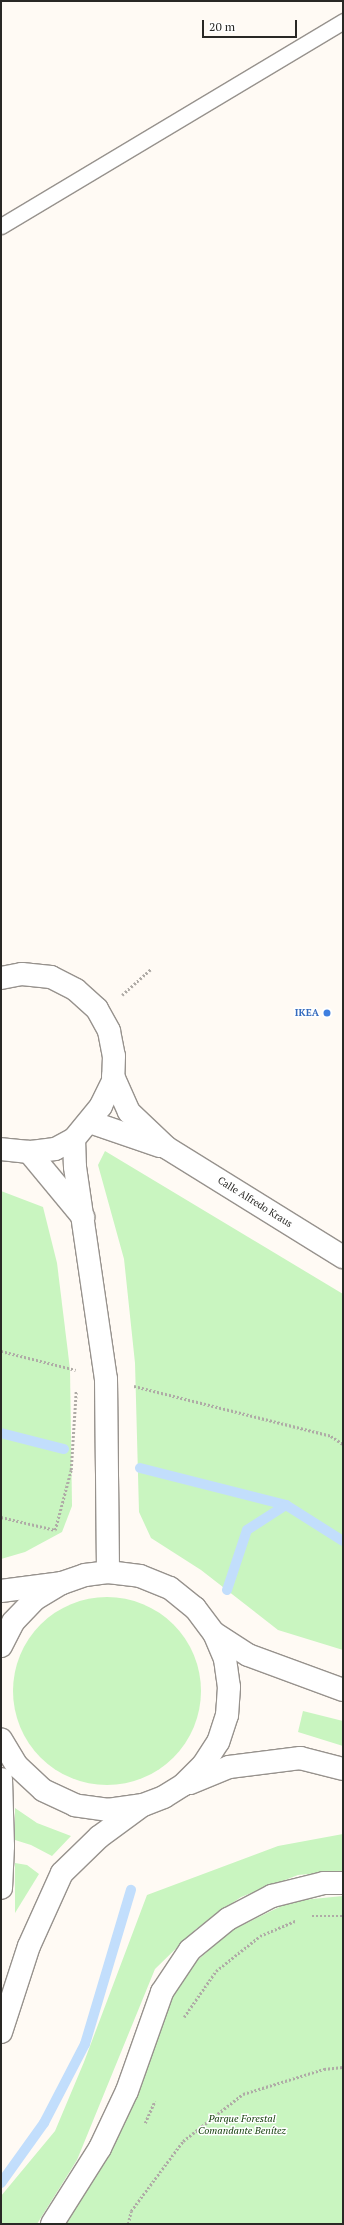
<!DOCTYPE html>
<meta charset="utf-8">
<style>
body{margin:0}
#map{position:relative;width:344px;height:2225px;overflow:hidden;background:#fffaf4;font-family:"PT Serif",serif}
div>[style]{position:absolute}
[style*='--x']{left:calc(var(--x)*1px);top:calc(var(--y)*1px);width:calc(var(--w)*1px);rotate:calc(var(--a)*1deg)}
.green>*{inset:0;background:#c9f5c0}
.round{border-radius:50%}
.stream>*{height:10px;margin:-5px;padding:0 5px;transform-origin:5px;border-radius:5px;background:#c2defc}
.path>*{height:2.5px;margin-top:-1.25px;transform-origin:0;background:repeating-linear-gradient(90deg,#afaba6 0 2px,transparent 0 4px)}
.roads{filter:drop-shadow(1px 0 #97928d) drop-shadow(-1px 0 #97928d) drop-shadow(0 1px #97928d) drop-shadow(0 -1px #97928d)}
.lane>*{height:15px;margin:-7.5px;padding:0 7.5px;transform-origin:7.5px;border-radius:7.5px;background:#fff}
.street>*{height:22px;margin:-11px;padding:0 11px;transform-origin:11px;border-radius:11px;background:#fff}
.primary>*{height:22px;margin:-11px;padding:0 11px;transform-origin:11px;border-radius:11px;background:#fff}
.highway>*{height:22px;margin:-11px;padding:0 11px;transform-origin:11px;border-radius:11px;background:#fff}
.dots>*{width:11px;height:11px;translate:-50% -50%;box-sizing:border-box;border:2px solid #fff;border-radius:50%}
span{translate:-50% -50%;white-space:nowrap;text-align:center;line-height:1.15;-webkit-text-stroke:3px #fff;paint-order:stroke}
.shop-label{font-size:10px;color:#366cbe;font-weight:700}
.right{translate:-100% -50%;text-align:right}
.street-label{font-size:10px;color:#292825}
.park-label{font-size:10px;color:#113c08;font-style:italic}
.frame{position:absolute;inset:0;border:2px solid #292825;pointer-events:none}
.scale{position:absolute;left:202px;top:20px;width:95px;height:18px;box-sizing:border-box;border:2px solid #292825;border-top:0;padding-left:5px;font-size:12px;line-height:14px;white-space:nowrap;color:#292825;-webkit-text-stroke:3px #fff;paint-order:stroke}
</style>
<div id="map">
<div class="green">
<i style="clip-path:polygon(105px 1151px,343px 1294px,343px 1650px,278px 1630px,201px 1570px,151px 1538px,139px 1512px,135px 1363px,124px 1259px,98px 1165px)"></i>
<i style="clip-path:polygon(1px 1191px,43px 1207px,57px 1263px,70px 1369px,72px 1506px,62px 1532px,25px 1552px,1px 1559px)"></i>
<i class="round" style="left:13px;top:1597px;width:188px;height:188px"></i>
<i style="clip-path:polygon(303px 1711px,343px 1721px,343px 1746px,298px 1732px)"></i>
<i style="clip-path:polygon(15px 1808px,37px 1823px,71px 1836px,52px 1856px,31px 1845px,15px 1840px)"></i>
<i style="clip-path:polygon(343px 1834px,343px 1871px,298px 1875px,241px 1897px,196px 1929px,155px 1969px,77px 2160px,37px 2224px,1px 2224px,1px 2196px,55px 2131px,84px 2062px,147px 1895px,278px 1846px)"></i>
<i style="clip-path:polygon(15px 1863px,27px 1865px,39px 1874px,15px 1913px)"></i>
<i style="clip-path:polygon(343px 1896px,343px 2224px,65px 2224px,117px 2137px,148px 2066px,170px 2002px,192px 1965px,232px 1930px,292px 1901px)"></i>
</div>
<div class="stream">
<i style="--x:1;--y:1433;--w:65;--a:14.3"></i>
<i style="--x:140;--y:1468;--w:151;--a:14.2"></i>
<i style="--x:286;--y:1505;--w:67;--a:32.3"></i>
<i style="--x:227;--y:1590;--w:63;--a:-71.6"></i>
<i style="--x:247;--y:1530;--w:46;--a:-32.7"></i>
<i style="--x:1;--y:2183;--w:74;--a:-54.4"></i>
<i style="--x:44;--y:2123;--w:89;--a:-62.6"></i>
<i style="--x:85;--y:2044;--w:161;--a:-73.4"></i>
</div>
<div class="path">
<i style="--x:122;--y:995;--w:39;--a:-42"></i>
<i style="--x:1;--y:1351;--w:77;--a:14.2"></i>
<i style="--x:134;--y:1386;--w:203;--a:14.2"></i>
<i style="--x:331;--y:1436;--w:14;--a:34"></i>
<i style="--x:1;--y:1517;--w:56;--a:13.5"></i>
<i style="--x:55;--y:1530;--w:62;--a:-75.1"></i>
<i style="--x:71;--y:1470;--w:79;--a:-86.4"></i>
<i style="--x:312;--y:1916;--w:31;--a:0"></i>
<i style="--x:184;--y:2017;--w:56;--a:-55.2"></i>
<i style="--x:216;--y:1971;--w:56;--a:-38.5"></i>
<i style="--x:260;--y:1936;--w:39;--a:-23"></i>
<i style="--x:145;--y:2123;--w:24;--a:-66"></i>
<i style="--x:128;--y:2224;--w:13;--a:-77"></i>
<i style="--x:131;--y:2211;--w:87;--a:-53.4"></i>
<i style="--x:183;--y:2141;--w:76;--a:-38.1"></i>
<i style="--x:243;--y:2094;--w:85;--a:-17.2"></i>
<i style="--x:324;--y:2069;--w:19;--a:-6"></i>
</div>
<div class="roads">
<div class="lane">
<i style="--x:1;--y:226;--w:399;--a:-30.9"></i>
</div>
<div class="street">
<i style="--x:1;--y:978;--w:21;--a:-11"></i>
<i style="--x:22;--y:974;--w:29;--a:6"></i>
<i style="--x:51;--y:977;--w:28;--a:27"></i>
<i style="--x:76;--y:990;--w:28;--a:42"></i>
<i style="--x:97;--y:1009;--w:25;--a:61"></i>
<i style="--x:109;--y:1031;--w:25;--a:79"></i>
<i style="--x:114;--y:1056;--w:25;--a:92"></i>
<i style="--x:113;--y:1081;--w:28;--a:116"></i>
<i style="--x:101;--y:1106;--w:43;--a:129.3"></i>
<i style="--x:74;--y:1139;--w:21;--a:152"></i>
<i style="--x:55;--y:1149;--w:26;--a:173"></i>
<i style="--x:29;--y:1152;--w:28;--a:-174"></i>
<i style="--x:113;--y:1076;--w:39;--a:66"></i>
<i style="--x:129;--y:1112;--w:52;--a:43.5"></i>
<i style="--x:167;--y:1148;--w:207;--a:31.8"></i>
<i style="--x:90;--y:1122;--w:74;--a:18.9"></i>
<i style="--x:74;--y:1139;--w:28;--a:88"></i>
<i style="--x:75;--y:1167;--w:214;--a:81.7"></i>
<i style="--x:106;--y:1379;--w:193;--a:89.4"></i>
<i style="--x:29;--y:1152;--w:85;--a:50.3"></i>
</div>
<div class="primary">
<i style="--x:214;--y:1633;--w:40;--a:32.9"></i>
<i style="--x:248;--y:1655;--w:101;--a:20.2"></i>
<i style="--x:1;--y:1646;--w:27;--a:-63"></i>
<i style="--x:13;--y:1622;--w:32;--a:-46"></i>
<i style="--x:35;--y:1599;--w:31;--a:-31"></i>
<i style="--x:62;--y:1583;--w:24;--a:-19"></i>
<i style="--x:85;--y:1575;--w:23;--a:-7"></i>
<i style="--x:108;--y:1572;--w:32;--a:7"></i>
<i style="--x:140;--y:1576;--w:32;--a:22"></i>
<i style="--x:170;--y:1588;--w:32;--a:39"></i>
<i style="--x:195;--y:1608;--w:31;--a:53"></i>
<i style="--x:214;--y:1633;--w:28;--a:67"></i>
<i style="--x:225;--y:1659;--w:28;--a:82"></i>
<i style="--x:229;--y:1687;--w:28;--a:94"></i>
<i style="--x:227;--y:1715;--w:28;--a:108"></i>
<i style="--x:218;--y:1742;--w:27;--a:123"></i>
<i style="--x:203;--y:1765;--w:28;--a:135"></i>
<i style="--x:183;--y:1785;--w:22;--a:148"></i>
<i style="--x:164;--y:1797;--w:22;--a:159"></i>
<i style="--x:143;--y:1805;--w:34;--a:172"></i>
<i style="--x:109;--y:1810;--w:34;--a:-172"></i>
<i style="--x:75;--y:1805;--w:35;--a:-155"></i>
<i style="--x:43;--y:1790;--w:35;--a:-137"></i>
<i style="--x:17;--y:1766;--w:31;--a:-121"></i>
<i style="--x:1;--y:1779;--w:67;--a:88.3"></i>
<i style="--x:3;--y:1846;--w:42;--a:92.7"></i>
<i style="--x:190;--y:1783;--w:42;--a:-22.3"></i>
<i style="--x:229;--y:1767;--w:72;--a:-7.2"></i>
<i style="--x:300;--y:1758;--w:44;--a:14.3"></i>
<i style="--x:1;--y:2032;--w:90;--a:-72"></i>
<i style="--x:29;--y:1946;--w:80;--a:-65.7"></i>
<i style="--x:62;--y:1873;--w:52;--a:-44.2"></i>
<i style="--x:99;--y:1837;--w:51;--a:-36.2"></i>
</div>
<div class="highway">
<i style="--x:1;--y:1591;--w:62;--a:-7.5"></i>
<i style="--x:52;--y:2224;--w:90;--a:-57.7"></i>
<i style="--x:100;--y:2148;--w:63;--a:-64.7"></i>
<i style="--x:127;--y:2091;--w:105;--a:-70.5"></i>
<i style="--x:162;--y:1992;--w:50;--a:-56.3"></i>
<i style="--x:190;--y:1950;--w:49;--a:-39.2"></i>
<i style="--x:228;--y:1919;--w:50;--a:-27.6"></i>
<i style="--x:272;--y:1896;--w:54;--a:-14"></i>
<i style="--x:324;--y:1883;--w:19;--a:0"></i>
</div>
</div>
<div class="dots">
<i style="left:327px;top:1013px;background:#3f7fe0"></i>
</div>
<div class="shop-label">
<span class="right" style="left:319px;top:1013px">IKEA</span>
</div>
<div class="street-label">
<span style="left:255px;top:1202px;rotate:32deg">Calle Alfredo Kraus</span>
</div>
<div class="park-label">
<span style="left:242px;top:2124px">Parque Forestal<br>Comandante Benítez</span>
</div>
<div class="frame"></div>
<div class="scale">20 m</div>
</div>
